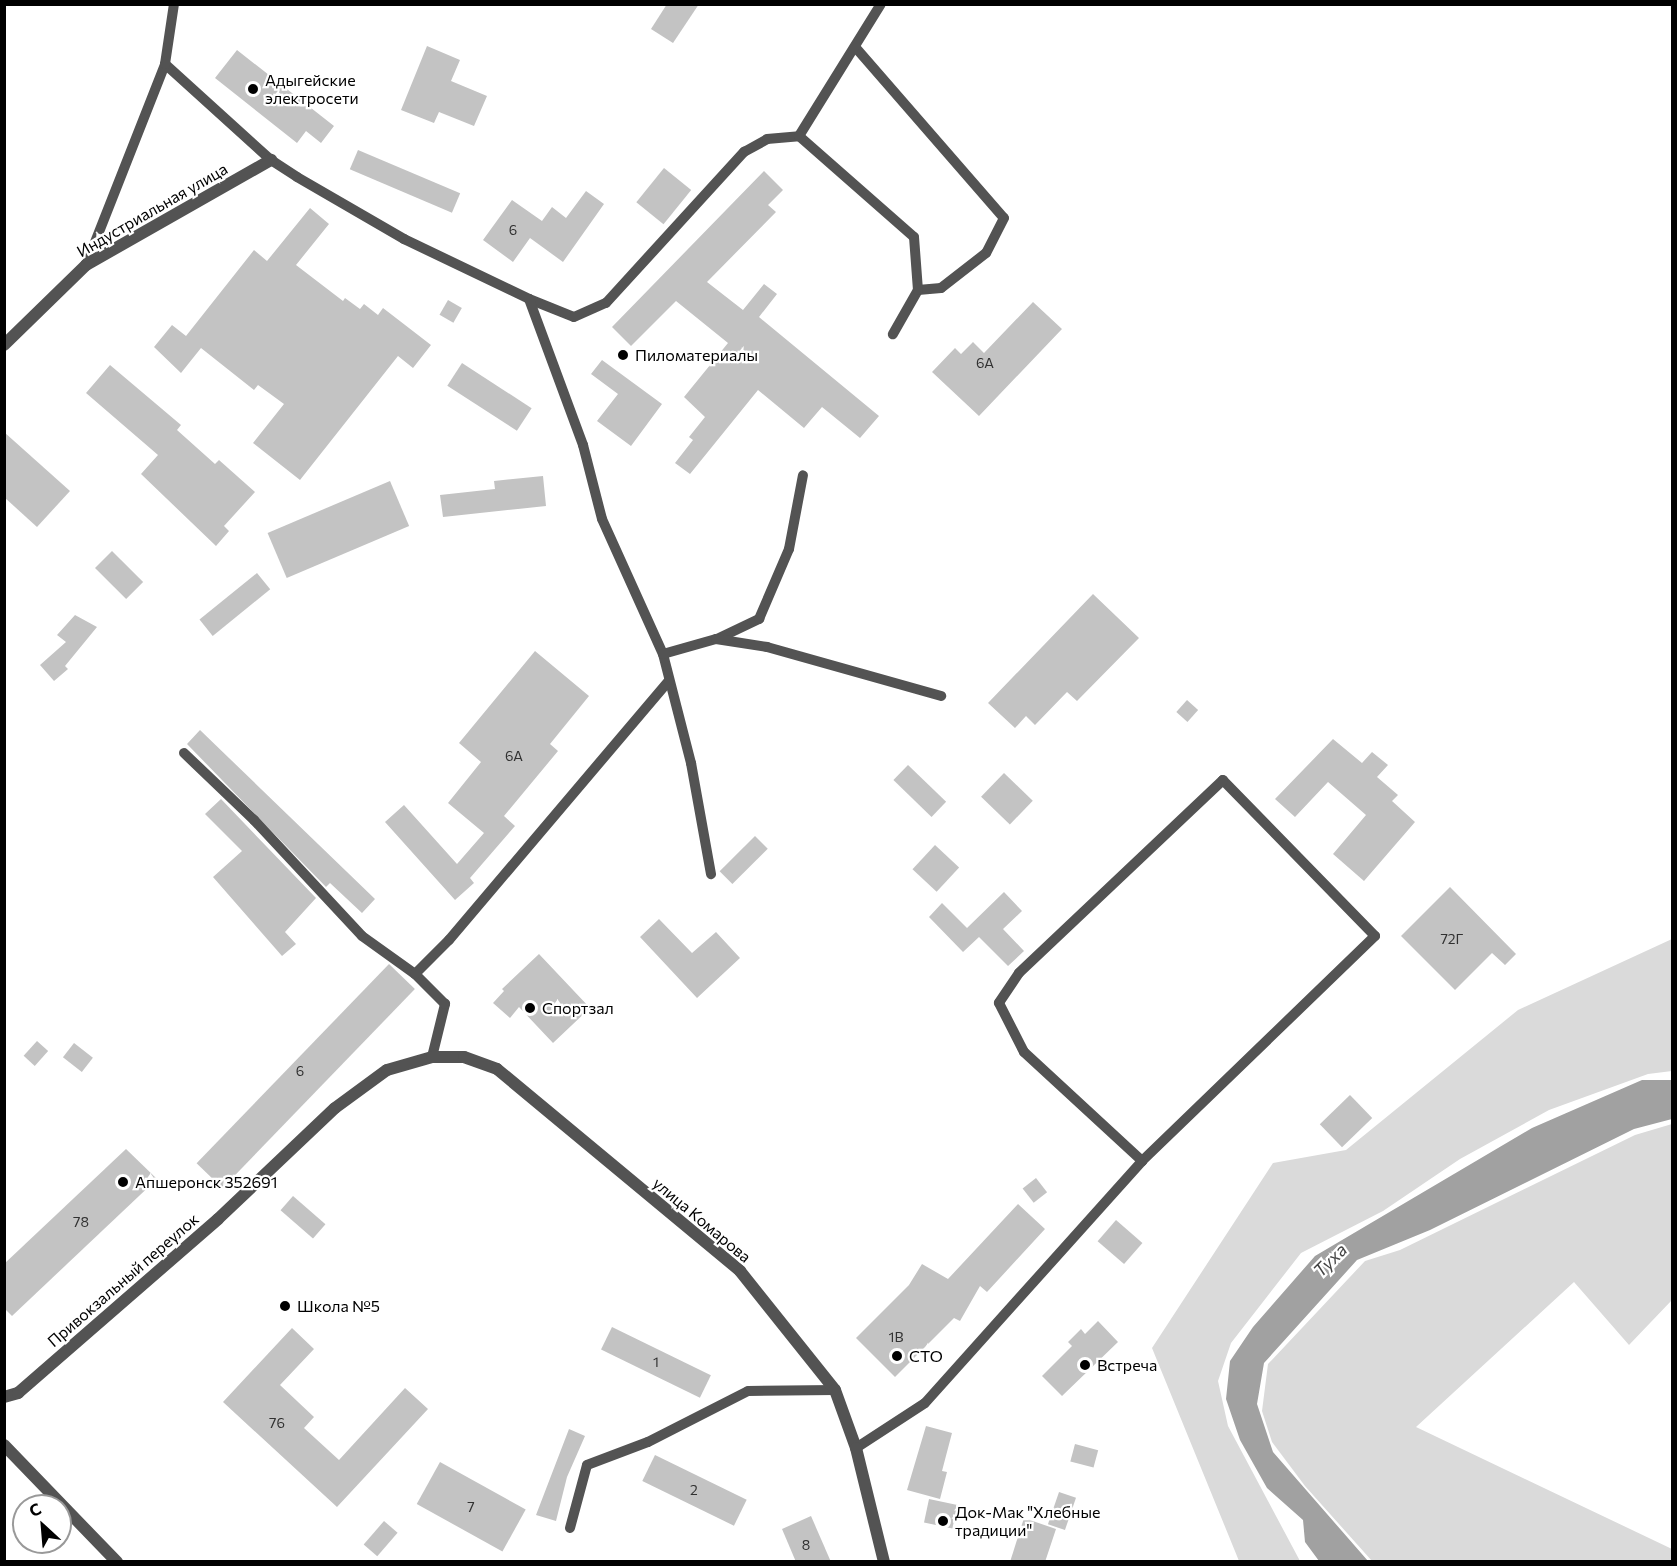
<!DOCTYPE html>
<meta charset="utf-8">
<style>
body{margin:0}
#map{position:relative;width:1677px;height:1566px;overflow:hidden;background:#fff;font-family:Commissioner,sans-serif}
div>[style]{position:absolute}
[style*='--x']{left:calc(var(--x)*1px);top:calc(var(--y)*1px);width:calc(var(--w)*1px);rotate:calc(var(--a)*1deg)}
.green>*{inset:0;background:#dadada}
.water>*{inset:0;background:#a1a1a1}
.building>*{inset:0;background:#c3c3c3;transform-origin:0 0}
.lane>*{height:10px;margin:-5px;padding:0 5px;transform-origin:5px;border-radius:5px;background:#535353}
.street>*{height:12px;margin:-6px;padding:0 6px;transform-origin:6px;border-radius:6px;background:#535353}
.dots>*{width:16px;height:16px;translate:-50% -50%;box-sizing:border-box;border:3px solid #fff;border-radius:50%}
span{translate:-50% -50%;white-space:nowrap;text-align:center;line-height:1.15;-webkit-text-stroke:4.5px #fff;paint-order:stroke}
.number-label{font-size:14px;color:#313131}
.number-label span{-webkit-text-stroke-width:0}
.poi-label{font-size:16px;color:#000}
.left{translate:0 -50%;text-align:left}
.street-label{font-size:16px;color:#000}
.water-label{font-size:18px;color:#424242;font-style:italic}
.frame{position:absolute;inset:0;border:6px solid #000;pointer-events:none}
.north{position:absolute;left:12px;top:1494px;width:60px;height:60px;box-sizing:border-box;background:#fff;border:2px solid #999;border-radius:50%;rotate:334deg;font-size:16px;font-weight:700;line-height:24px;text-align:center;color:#000}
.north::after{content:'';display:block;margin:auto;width:21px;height:27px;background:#000;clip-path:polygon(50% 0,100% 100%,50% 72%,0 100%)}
</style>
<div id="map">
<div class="green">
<i style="clip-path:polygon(1672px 939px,1672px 1071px,1648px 1074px,1549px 1110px,1460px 1159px,1383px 1211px,1301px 1253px,1231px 1343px,1218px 1381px,1228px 1426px,1300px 1561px,1239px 1561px,1152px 1348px,1273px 1163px,1346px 1150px,1518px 1010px)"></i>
<i style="clip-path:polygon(1672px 1124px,1672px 1300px,1629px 1345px,1574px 1282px,1416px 1427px,1672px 1549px,1672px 1561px,1372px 1561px,1305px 1486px,1272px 1442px,1262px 1411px,1268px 1364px,1365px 1261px,1400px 1250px,1635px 1135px)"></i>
</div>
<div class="water">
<i style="clip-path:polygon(1642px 1080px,1672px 1080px,1672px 1119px,1634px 1129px,1430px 1230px,1357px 1260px,1264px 1363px,1257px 1404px,1273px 1452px,1368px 1561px,1319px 1561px,1305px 1542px,1303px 1520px,1267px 1488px,1240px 1440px,1226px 1399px,1230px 1361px,1253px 1327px,1315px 1256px,1532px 1128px)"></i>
</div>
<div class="building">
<i style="clip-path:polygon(667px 4px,699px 4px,673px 43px,651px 29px)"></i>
<i style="clip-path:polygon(427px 46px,460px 60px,451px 81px,487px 96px,474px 126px,439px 112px,434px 123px,401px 110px)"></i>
<i style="clip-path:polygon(237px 50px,334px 126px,321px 143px,306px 131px,297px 143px,215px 78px)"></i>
<i style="left:358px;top:150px;width:111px;height:21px;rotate:23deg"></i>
<i style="left:664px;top:168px;width:35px;height:44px;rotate:39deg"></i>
<i style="clip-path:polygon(764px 171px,783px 190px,768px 205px,776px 212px,707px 282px,743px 310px,764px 284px,777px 294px,759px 317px,879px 416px,860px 438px,822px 407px,804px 428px,758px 390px,690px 474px,675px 463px,693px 440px,689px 437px,705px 417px,684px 397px,728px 343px,676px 301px,631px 346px,612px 327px)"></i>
<i style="clip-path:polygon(586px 191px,604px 204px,563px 262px,530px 238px,513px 262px,483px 240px,512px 200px,542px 221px,552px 207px,566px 218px)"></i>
<i style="clip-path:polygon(310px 208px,329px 224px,296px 265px,343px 301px,345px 298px,360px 309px,364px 304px,378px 315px,383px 308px,431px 345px,413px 368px,398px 356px,300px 480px,253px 443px,284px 404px,258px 385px,254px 390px,201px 348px,181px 373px,154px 347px,172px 325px,186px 336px,254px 250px,267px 261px)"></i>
<i style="left:448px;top:300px;width:16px;height:17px;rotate:30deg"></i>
<i style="clip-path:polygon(1033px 302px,1062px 329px,979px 416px,932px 372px,955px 348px,961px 354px,973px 342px,984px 353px)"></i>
<i style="clip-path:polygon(602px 360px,662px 404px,631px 446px,597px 421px,618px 394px,591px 374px)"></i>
<i style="left:462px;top:363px;width:83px;height:27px;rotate:33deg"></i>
<i style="clip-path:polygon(110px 365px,181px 425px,177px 430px,215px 464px,219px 460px,255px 492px,224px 526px,229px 531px,216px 546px,141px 474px,158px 455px,86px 393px)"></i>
<i style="clip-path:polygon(4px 432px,70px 491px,37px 527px,4px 497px)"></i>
<i style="clip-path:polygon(543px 476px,546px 506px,443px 517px,440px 495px,495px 489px,494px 481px)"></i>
<i style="left:390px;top:481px;width:49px;height:133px;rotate:67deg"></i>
<i style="left:112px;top:551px;width:44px;height:24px;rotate:45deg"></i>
<i style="left:257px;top:573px;width:21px;height:74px;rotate:51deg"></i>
<i style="clip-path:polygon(1093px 594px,1139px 638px,1077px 701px,1067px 692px,1035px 725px,1026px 716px,1015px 728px,988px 703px)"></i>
<i style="clip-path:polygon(75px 615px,97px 627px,65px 666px,68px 669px,54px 681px,40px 665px,66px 642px,57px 635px)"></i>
<i style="clip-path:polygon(535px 651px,589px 696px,550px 744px,558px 751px,504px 816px,515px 826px,470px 878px,474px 883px,455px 900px,385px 822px,404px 805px,457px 864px,484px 833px,448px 803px,481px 762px,459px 743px)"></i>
<i style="left:1187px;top:700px;width:15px;height:16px;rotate:42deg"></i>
<i style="clip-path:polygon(200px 730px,375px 899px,362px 913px,330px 883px,326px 887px,187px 744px)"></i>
<i style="clip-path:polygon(1333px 739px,1362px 763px,1372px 752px,1388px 765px,1377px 777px,1398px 795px,1392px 801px,1415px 822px,1364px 881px,1333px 854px,1366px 815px,1328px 782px,1295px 817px,1275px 799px)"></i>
<i style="left:908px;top:765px;width:53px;height:21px;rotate:44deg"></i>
<i style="left:1004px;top:773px;width:40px;height:33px;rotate:44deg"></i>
<i style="clip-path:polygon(221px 799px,316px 898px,285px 932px,296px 944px,282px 956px,213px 877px,242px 851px,205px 814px)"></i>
<i style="left:755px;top:836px;width:18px;height:50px;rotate:45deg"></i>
<i style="left:935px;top:845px;width:33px;height:33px;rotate:43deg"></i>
<i style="clip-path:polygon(1450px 887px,1516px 954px,1505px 965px,1492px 953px,1455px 990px,1401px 936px)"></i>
<i style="clip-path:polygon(1004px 892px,1022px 911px,1003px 929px,1024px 951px,1008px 966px,979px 937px,963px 952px,929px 917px,942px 903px,967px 928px)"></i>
<i style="clip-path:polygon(659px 919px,692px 953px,716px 932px,740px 958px,697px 998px,640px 937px)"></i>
<i style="clip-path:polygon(539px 954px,590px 1008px,553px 1043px,519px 1007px,510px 1018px,493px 1003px,504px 991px,502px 989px)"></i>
<i style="left:389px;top:964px;width:36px;height:277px;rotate:44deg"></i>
<i style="left:37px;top:1041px;width:15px;height:20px;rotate:42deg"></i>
<i style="left:74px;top:1043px;width:24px;height:18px;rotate:38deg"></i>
<i style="left:1350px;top:1095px;width:32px;height:42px;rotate:46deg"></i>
<i style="clip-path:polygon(126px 1149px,157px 1179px,12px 1316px,4px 1308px,4px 1264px)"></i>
<i style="left:1036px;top:1178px;width:18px;height:17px;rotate:52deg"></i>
<i style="left:293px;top:1196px;width:43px;height:19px;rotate:41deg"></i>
<i style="clip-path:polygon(1018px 1204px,1045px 1229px,987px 1292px,980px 1286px,960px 1321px,954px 1318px,895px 1377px,856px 1338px,909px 1285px,922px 1264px,948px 1279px)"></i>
<i style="left:1116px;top:1220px;width:35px;height:28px;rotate:41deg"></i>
<i style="clip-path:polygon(1098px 1321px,1118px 1342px,1062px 1396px,1042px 1376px,1072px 1346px,1068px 1342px,1081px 1329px,1085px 1334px)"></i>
<i style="left:612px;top:1327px;width:110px;height:25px;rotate:26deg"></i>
<i style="clip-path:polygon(292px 1328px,314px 1349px,280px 1385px,314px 1417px,304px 1428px,339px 1460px,405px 1388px,428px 1409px,337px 1507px,223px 1402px)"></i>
<i style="clip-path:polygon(926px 1426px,952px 1433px,942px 1471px,947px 1472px,940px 1499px,907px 1490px)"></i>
<i style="clip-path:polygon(569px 1429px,585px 1436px,567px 1477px,556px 1521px,536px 1515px)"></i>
<i style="left:1075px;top:1444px;width:24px;height:18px;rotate:15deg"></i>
<i style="left:655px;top:1455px;width:102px;height:29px;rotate:26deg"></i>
<i style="left:440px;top:1462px;width:98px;height:48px;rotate:29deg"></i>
<i style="left:1059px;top:1492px;width:18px;height:34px;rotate:19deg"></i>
<i style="left:929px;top:1499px;width:29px;height:24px;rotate:12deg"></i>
<i style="clip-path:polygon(811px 1516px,831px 1562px,796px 1562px,782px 1529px)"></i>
<i style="clip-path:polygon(1024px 1518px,1056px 1529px,1045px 1562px,1010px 1562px)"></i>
<i style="left:384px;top:1521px;width:18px;height:31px;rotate:41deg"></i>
</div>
<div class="lane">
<i style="--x:856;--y:48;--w:225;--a:49"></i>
<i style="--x:1004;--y:218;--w:39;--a:117"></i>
<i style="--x:986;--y:253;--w:57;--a:142.1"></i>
<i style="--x:941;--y:288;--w:23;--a:175"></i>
<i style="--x:918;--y:290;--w:51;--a:119.6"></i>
<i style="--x:165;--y:64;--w:143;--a:42.2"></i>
<i style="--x:271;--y:160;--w:31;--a:33"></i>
<i style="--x:297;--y:177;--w:124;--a:30.1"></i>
<i style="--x:404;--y:239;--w:139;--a:25.6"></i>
<i style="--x:529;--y:299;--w:48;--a:21.8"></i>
<i style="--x:574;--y:317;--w:35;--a:-24"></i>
<i style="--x:606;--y:303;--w:205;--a:-47.6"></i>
<i style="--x:744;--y:152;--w:26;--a:-29"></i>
<i style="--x:767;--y:139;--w:32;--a:-5"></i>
<i style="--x:799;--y:136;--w:155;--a:-58.2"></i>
<i style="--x:799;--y:136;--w:153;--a:41.3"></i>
<i style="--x:914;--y:237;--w:53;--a:85.7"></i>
<i style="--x:86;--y:265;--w:216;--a:-68.5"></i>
<i style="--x:165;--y:64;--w:61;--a:-81.5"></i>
<i style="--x:529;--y:299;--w:156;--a:69.7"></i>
<i style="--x:583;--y:445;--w:76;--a:75.6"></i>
<i style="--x:602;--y:519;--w:148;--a:65.7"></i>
<i style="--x:663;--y:654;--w:113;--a:75.6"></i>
<i style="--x:691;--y:763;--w:113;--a:79.8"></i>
<i style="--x:717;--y:639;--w:47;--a:-25.5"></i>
<i style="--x:759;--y:619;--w:76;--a:-66.8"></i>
<i style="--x:789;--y:549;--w:75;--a:-79.3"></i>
<i style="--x:663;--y:654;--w:55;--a:-15.8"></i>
<i style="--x:716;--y:639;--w:52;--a:8.9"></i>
<i style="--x:767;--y:647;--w:181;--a:15.7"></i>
<i style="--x:184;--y:753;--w:97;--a:43.7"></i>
<i style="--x:254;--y:820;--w:158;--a:47"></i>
<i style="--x:362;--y:936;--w:65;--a:35.6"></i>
<i style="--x:432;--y:1057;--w:55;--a:-76.2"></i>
<i style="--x:445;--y:1004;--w:42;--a:-135"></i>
<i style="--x:415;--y:974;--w:48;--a:-45"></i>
<i style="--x:449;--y:940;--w:340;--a:-49.7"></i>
<i style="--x:856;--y:1448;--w:82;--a:-33.1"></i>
<i style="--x:925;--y:1403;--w:325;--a:-48.1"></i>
<i style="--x:1142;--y:1161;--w:324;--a:-44"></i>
<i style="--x:1375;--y:936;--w:218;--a:-134.3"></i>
<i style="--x:1223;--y:780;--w:281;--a:136.6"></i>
<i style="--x:1019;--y:973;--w:36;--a:124"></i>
<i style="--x:999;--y:1003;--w:55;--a:63"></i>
<i style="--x:1024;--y:1052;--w:161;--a:42.7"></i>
<i style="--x:570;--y:1528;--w:65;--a:-74.9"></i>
<i style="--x:587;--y:1465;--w:65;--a:-20.7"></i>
<i style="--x:648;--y:1442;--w:112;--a:-27"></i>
<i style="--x:748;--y:1391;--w:87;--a:-0.7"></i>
</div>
<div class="street">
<i style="--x:4;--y:345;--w:115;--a:-44.3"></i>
<i style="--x:86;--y:265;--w:213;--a:-29.6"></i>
<i style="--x:4;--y:1397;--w:15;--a:-16"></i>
<i style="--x:18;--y:1393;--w:265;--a:-41"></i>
<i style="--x:218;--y:1219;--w:161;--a:-43.5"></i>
<i style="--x:335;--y:1108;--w:64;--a:-36.2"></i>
<i style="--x:387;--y:1070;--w:47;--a:-16.1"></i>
<i style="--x:432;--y:1057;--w:32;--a:0"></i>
<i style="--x:464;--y:1057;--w:35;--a:20"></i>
<i style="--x:497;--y:1069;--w:316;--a:39.7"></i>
<i style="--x:740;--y:1271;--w:152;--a:51.4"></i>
<i style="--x:835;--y:1390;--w:62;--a:70.1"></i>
<i style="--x:856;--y:1448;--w:117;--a:76.2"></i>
<i style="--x:4;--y:1445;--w:163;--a:46"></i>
</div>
<div class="dots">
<i style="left:253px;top:89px;background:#000"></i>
<i style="left:623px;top:355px;background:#000"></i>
<i style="left:530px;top:1008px;background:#000"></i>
<i style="left:123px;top:1182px;background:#000"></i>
<i style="left:285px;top:1306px;background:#000"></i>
<i style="left:897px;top:1356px;background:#000"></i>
<i style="left:1085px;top:1365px;background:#000"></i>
<i style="left:943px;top:1521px;background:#000"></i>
</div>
<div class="number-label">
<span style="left:513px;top:230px">6</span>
<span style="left:985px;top:363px">6А</span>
<span style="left:514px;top:756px">6А</span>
<span style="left:1452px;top:939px">72Г</span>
<span style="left:300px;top:1071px">6</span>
<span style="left:81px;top:1222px">78</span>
<span style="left:896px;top:1337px">1В</span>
<span style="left:656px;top:1362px">1</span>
<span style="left:277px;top:1423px">76</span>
<span style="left:694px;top:1490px">2</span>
<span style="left:471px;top:1507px">7</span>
<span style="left:806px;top:1545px">8</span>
</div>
<div class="poi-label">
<span class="left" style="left:265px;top:89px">Адыгейские<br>электросети</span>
<span class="left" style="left:635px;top:355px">Пиломатериалы</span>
<span class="left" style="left:542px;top:1008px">Спортзал</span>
<span class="left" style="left:135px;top:1182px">Апшеронск 352691</span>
<span class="left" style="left:297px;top:1306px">Школа №5</span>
<span class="left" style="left:909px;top:1356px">СТО</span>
<span class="left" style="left:1097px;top:1365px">Встреча</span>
<span class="left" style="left:955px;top:1521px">Док-Мак "Хлебные<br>традиции"</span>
</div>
<div class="street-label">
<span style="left:152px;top:210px;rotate:-30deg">Индустриальная улица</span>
<span style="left:702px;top:1220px;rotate:40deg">улица Комарова</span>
<span style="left:123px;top:1280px;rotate:-41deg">Привокзальный переулок</span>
</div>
<div class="water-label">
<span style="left:1330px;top:1260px;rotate:-45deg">Туха</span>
</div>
<div class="frame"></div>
<div class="north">С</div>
</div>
